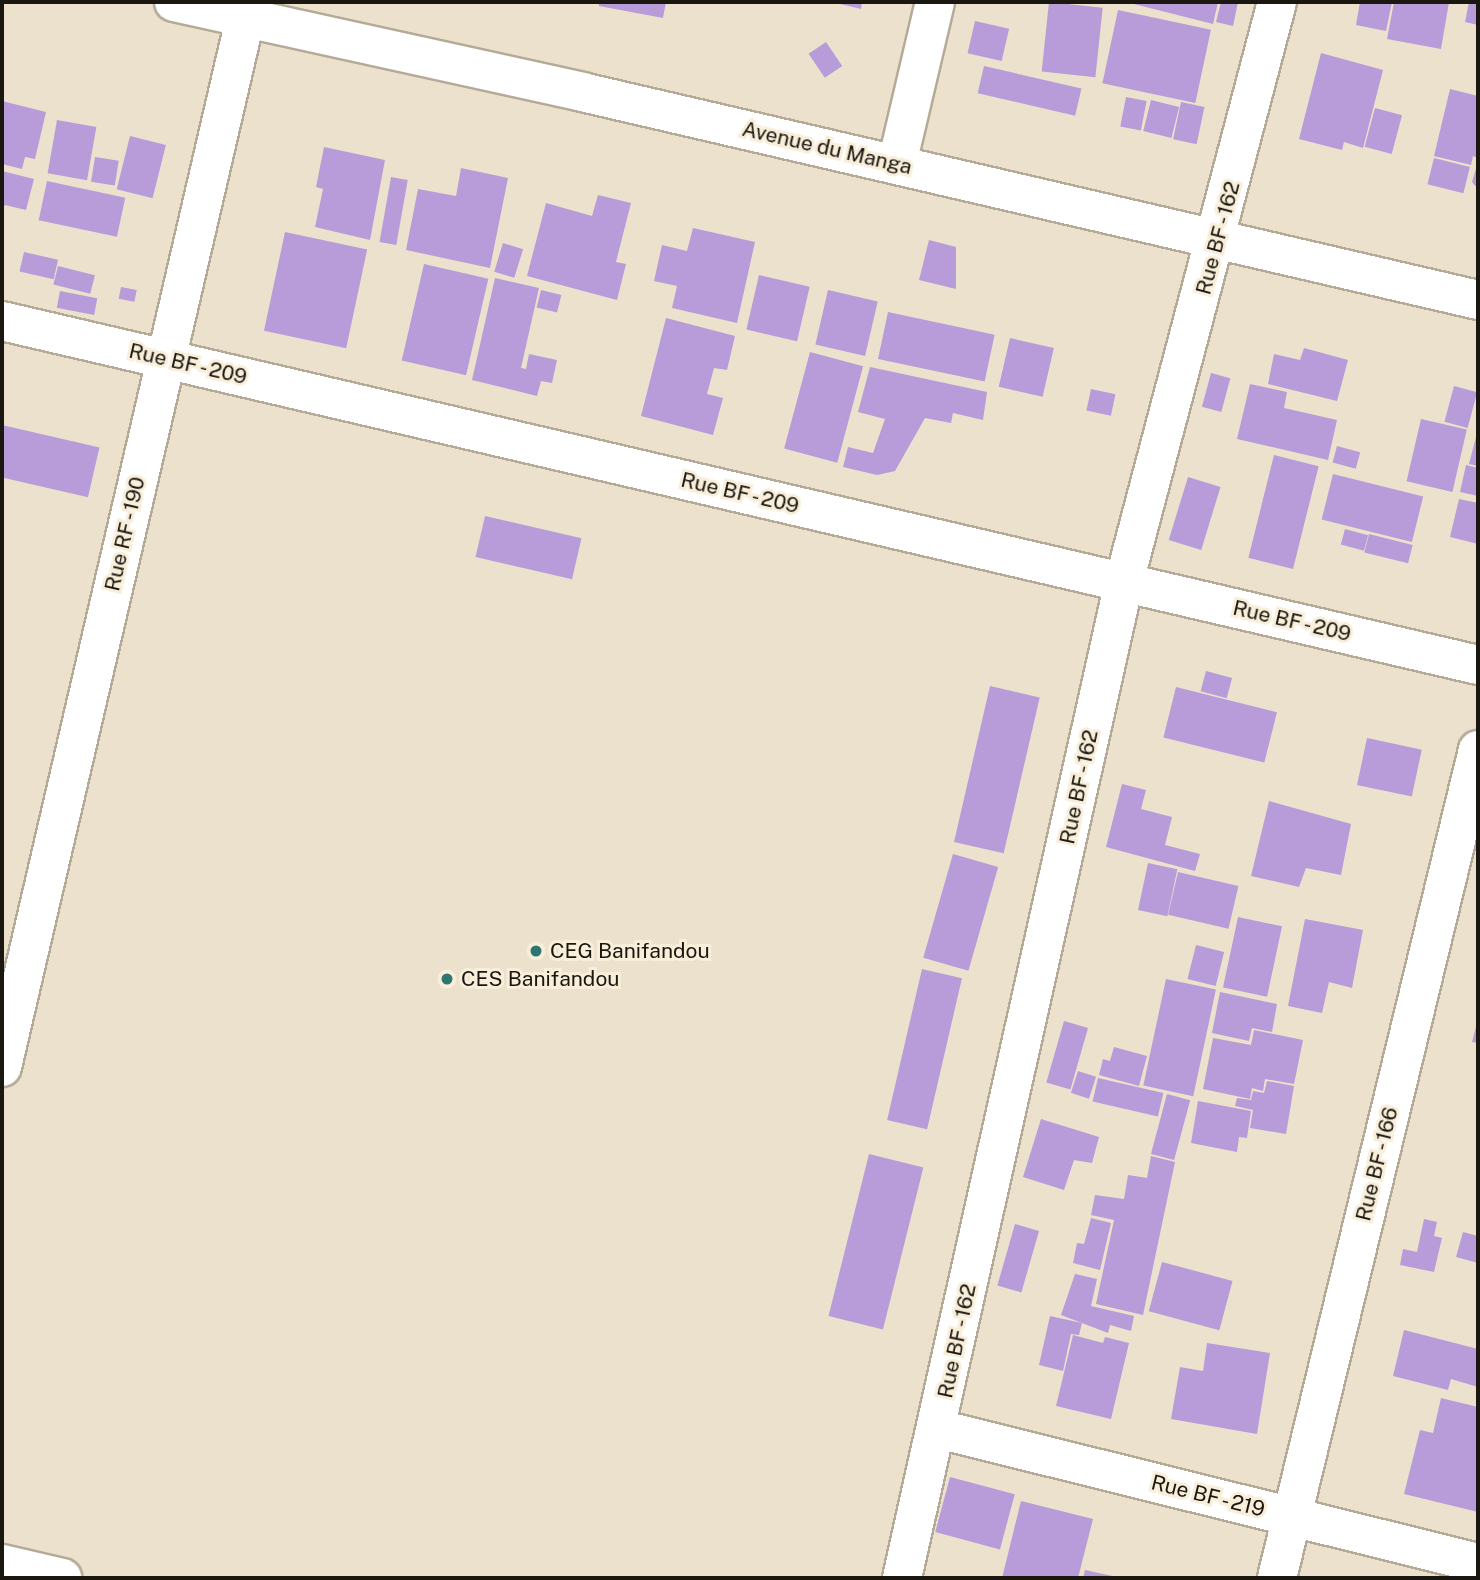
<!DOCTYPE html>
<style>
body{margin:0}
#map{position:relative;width:1480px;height:1580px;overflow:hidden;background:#ebe1cd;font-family:"Public Sans",sans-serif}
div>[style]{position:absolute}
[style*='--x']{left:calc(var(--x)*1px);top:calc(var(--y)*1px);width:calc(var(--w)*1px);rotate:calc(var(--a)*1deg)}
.building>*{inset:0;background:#b79cd9;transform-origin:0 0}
.roads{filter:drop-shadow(2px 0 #b4aa97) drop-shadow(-2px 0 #b4aa97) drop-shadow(0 2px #b4aa97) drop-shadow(0 -2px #b4aa97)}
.minor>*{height:38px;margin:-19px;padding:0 19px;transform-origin:19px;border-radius:19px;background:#fff}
.tertiary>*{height:38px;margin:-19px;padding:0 19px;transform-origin:19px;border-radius:19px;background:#fff}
.dots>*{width:19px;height:19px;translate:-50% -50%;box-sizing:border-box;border:4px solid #f8eeda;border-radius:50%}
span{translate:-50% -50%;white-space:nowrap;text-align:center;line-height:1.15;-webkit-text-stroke:6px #f8eeda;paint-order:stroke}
.street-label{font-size:21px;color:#1a1710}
.poi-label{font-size:21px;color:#1a1710}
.left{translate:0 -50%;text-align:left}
.frame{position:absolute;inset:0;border:4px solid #1a1710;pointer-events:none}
</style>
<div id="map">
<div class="building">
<i style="clip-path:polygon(599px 2px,666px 2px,663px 18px,599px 6px)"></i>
<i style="clip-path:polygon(832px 2px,862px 2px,861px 9px)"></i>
<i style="left:1049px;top:2px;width:54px;height:70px;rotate:6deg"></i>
<i style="clip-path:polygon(1126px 2px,1218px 2px,1213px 24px)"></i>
<i style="clip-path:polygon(1221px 2px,1238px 2px,1233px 26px,1216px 22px)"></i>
<i style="clip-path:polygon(1360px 2px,1392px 2px,1386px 31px,1356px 25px)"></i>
<i style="clip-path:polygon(1394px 2px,1449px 2px,1441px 49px,1387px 39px)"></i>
<i style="clip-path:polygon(1469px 2px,1478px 2px,1478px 25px,1465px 22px)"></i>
<i style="left:1118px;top:10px;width:95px;height:75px;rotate:12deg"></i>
<i style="left:975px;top:21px;width:35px;height:33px;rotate:13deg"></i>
<i style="left:826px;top:42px;width:29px;height:21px;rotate:56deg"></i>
<i style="clip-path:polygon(1321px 53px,1383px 70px,1363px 148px,1344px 142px,1342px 150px,1299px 139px)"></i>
<i style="left:984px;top:66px;width:100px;height:28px;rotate:13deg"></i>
<i style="clip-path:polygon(1450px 89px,1478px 96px,1478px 158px,1473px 156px,1471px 165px,1434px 156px)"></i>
<i style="left:1126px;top:97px;width:21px;height:30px;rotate:11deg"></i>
<i style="left:1151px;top:100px;width:29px;height:32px;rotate:14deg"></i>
<i style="clip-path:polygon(2px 101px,46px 112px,35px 159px,25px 157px,22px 169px,2px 164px)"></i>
<i style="left:1181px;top:102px;width:24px;height:38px;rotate:12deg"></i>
<i style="left:1375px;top:108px;width:28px;height:40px;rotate:15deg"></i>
<i style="left:57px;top:120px;width:40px;height:54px;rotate:10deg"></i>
<i style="left:130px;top:136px;width:37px;height:55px;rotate:14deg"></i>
<i style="clip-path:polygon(324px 147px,385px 160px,370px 240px,315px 227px,323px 189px,316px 187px)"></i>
<i style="left:95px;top:157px;width:24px;height:25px;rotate:9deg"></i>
<i style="left:1434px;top:158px;width:37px;height:27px;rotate:14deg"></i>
<i style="clip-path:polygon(1478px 162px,1478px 189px,1472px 182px)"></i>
<i style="clip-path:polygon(461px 168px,508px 178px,490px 268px,406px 250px,418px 189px,456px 196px)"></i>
<i style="clip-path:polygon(2px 171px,34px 179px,26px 210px,5px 205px,2px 210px)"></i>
<i style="left:391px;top:177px;width:17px;height:66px;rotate:10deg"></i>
<i style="left:47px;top:181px;width:80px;height:40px;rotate:12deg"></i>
<i style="clip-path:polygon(598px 195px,631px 203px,616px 262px,626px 264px,617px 300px,527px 276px,546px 203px,592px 216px)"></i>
<i style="clip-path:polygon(693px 228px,755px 242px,737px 323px,672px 308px,677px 286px,654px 281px,662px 245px,687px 251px)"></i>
<i style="left:285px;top:232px;width:84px;height:101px;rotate:12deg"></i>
<i style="clip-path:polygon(929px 240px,956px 247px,956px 289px,919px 280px)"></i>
<i style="left:503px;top:243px;width:21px;height:30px;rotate:17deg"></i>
<i style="left:24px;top:252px;width:35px;height:20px;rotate:13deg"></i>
<i style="left:424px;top:264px;width:66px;height:99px;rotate:13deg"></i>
<i style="left:58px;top:266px;width:38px;height:19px;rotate:14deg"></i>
<i style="left:759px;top:275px;width:52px;height:56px;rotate:13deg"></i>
<i style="clip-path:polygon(495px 278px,539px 288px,521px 368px,526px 369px,529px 354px,557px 360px,552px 383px,541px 381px,537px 396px,472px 380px)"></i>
<i style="left:121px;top:287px;width:16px;height:12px;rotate:11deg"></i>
<i style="left:541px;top:290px;width:21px;height:18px;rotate:14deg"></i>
<i style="left:828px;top:290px;width:51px;height:56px;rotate:13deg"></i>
<i style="left:60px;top:291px;width:38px;height:17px;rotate:11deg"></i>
<i style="left:888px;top:312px;width:109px;height:48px;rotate:12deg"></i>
<i style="clip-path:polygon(666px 318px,735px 336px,727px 370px,714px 368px,707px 394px,723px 398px,713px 435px,641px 416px)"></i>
<i style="left:1010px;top:338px;width:45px;height:50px;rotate:13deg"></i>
<i style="clip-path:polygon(1304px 348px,1348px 360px,1337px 401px,1268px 384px,1274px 354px,1300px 360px)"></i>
<i style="left:810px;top:352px;width:55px;height:100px;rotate:15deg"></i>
<i style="clip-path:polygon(870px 367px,987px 392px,983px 420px,953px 413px,951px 423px,925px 418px,895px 471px,877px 475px,843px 467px,848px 447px,873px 453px,885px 419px,858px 412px)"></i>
<i style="left:1211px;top:373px;width:20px;height:35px;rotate:15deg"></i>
<i style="clip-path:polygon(1250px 384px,1287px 392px,1284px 408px,1337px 420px,1328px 460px,1237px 439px)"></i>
<i style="left:1454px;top:386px;width:24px;height:37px;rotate:15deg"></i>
<i style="left:1091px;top:389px;width:25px;height:22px;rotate:12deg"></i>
<i style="left:1421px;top:419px;width:47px;height:64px;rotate:13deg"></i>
<i style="left:2px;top:425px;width:100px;height:51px;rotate:13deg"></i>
<i style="clip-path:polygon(1478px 429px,1478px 466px,1469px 464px)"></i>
<i style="left:1337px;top:446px;width:24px;height:17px;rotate:15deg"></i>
<i style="left:1274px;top:455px;width:46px;height:106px;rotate:14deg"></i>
<i style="clip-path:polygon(1466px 465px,1478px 468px,1478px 496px,1460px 492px)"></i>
<i style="left:1333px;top:474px;width:93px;height:47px;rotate:14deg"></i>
<i style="left:1188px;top:477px;width:34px;height:66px;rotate:17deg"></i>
<i style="clip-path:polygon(1459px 499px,1478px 503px,1478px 544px,1450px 537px)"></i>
<i style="left:485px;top:516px;width:99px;height:42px;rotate:13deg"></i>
<i style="left:1345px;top:529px;width:24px;height:16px;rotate:15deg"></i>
<i style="left:1369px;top:534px;width:45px;height:19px;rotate:14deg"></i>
<i style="left:1206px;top:671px;width:27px;height:21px;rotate:15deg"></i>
<i style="left:990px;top:686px;width:51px;height:160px;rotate:13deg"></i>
<i style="left:1176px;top:687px;width:104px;height:52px;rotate:14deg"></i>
<i style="left:1367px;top:738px;width:56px;height:48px;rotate:12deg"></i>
<i style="clip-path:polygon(1122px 784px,1146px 790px,1141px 809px,1172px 817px,1165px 845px,1200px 854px,1195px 871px,1106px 847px)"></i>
<i style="clip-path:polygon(1269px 801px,1351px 824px,1341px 875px,1306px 868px,1299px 887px,1251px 876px)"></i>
<i style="left:953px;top:854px;width:47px;height:108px;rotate:16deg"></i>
<i style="left:1148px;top:863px;width:30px;height:48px;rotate:12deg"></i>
<i style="left:1178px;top:872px;width:62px;height:44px;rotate:13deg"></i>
<i style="left:1238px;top:917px;width:45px;height:72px;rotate:12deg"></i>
<i style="clip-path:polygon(1305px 919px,1363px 930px,1352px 988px,1329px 982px,1322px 1013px,1288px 1006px)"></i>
<i style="left:1196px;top:945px;width:29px;height:35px;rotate:14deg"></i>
<i style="left:922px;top:969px;width:41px;height:155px;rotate:13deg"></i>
<i style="left:1166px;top:979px;width:51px;height:109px;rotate:12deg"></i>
<i style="clip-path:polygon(1220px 992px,1277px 1004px,1272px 1032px,1252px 1028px,1249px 1041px,1212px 1033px)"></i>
<i style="clip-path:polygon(1478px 1019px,1478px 1043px,1472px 1042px)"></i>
<i style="left:1064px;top:1021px;width:25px;height:64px;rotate:16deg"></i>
<i style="clip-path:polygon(1254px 1030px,1303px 1040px,1294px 1084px,1265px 1079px,1263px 1091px,1252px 1088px,1250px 1099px,1203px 1089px,1213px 1038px,1251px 1045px)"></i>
<i style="clip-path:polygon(1114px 1047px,1147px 1056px,1139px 1086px,1099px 1075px,1103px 1059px,1110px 1061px)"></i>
<i style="left:1078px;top:1071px;width:19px;height:23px;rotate:18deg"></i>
<i style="left:1098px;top:1078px;width:67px;height:24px;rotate:13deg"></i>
<i style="clip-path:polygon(1267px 1081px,1294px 1086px,1286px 1134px,1250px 1128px,1253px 1110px,1235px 1106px,1237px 1098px,1251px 1100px,1253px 1091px,1264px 1093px)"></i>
<i style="left:1167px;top:1094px;width:24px;height:62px;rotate:15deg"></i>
<i style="clip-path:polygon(1198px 1101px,1251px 1111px,1247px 1138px,1239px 1137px,1237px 1152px,1191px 1143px)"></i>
<i style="clip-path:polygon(1041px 1119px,1099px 1137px,1092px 1163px,1074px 1160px,1064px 1190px,1023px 1177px)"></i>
<i style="left:869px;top:1154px;width:56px;height:167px;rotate:14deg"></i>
<i style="clip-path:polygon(1151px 1156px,1175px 1162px,1143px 1315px,1096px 1304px,1114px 1220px,1091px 1215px,1095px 1195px,1124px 1199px,1128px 1175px,1147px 1178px)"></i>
<i style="clip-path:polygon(1091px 1218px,1111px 1223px,1100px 1270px,1073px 1263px,1077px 1243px,1084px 1244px)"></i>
<i style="clip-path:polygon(1424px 1219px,1437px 1222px,1434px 1236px,1442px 1238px,1434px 1272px,1400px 1265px,1403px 1249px,1417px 1252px)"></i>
<i style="left:1015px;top:1224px;width:25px;height:64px;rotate:16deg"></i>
<i style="clip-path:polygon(1463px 1232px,1478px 1236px,1478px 1263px,1456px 1257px)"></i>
<i style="left:1162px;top:1262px;width:73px;height:51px;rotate:15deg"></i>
<i style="clip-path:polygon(1075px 1274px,1097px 1279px,1091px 1306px,1134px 1316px,1131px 1331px,1110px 1325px,1108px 1333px,1061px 1315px)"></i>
<i style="clip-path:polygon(1050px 1316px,1082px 1323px,1079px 1335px,1071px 1334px,1063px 1371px,1039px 1365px)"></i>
<i style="clip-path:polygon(1404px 1330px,1478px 1349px,1478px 1387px,1451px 1379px,1448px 1390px,1393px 1376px)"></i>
<i style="clip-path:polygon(1073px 1335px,1103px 1343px,1105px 1337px,1129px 1343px,1111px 1419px,1056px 1406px)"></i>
<i style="clip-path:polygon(1207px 1343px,1270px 1353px,1257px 1434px,1171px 1419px,1180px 1367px,1203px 1371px)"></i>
<i style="clip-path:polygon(1441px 1398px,1478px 1407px,1478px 1512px,1404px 1494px,1420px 1430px,1433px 1433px)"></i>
<i style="left:950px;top:1477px;width:67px;height:57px;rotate:15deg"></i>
<i style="clip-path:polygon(1021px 1501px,1093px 1519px,1078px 1578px,1002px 1578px)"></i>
<i style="clip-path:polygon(1085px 1570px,1117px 1577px,1117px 1578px,1083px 1578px)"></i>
</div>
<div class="roads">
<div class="minor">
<i style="--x:897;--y:164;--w:166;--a:-76.8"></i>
<i style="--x:2;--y:321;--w:1516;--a:13.12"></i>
<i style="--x:2;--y:1067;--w:1093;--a:-76.94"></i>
<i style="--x:938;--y:1429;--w:556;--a:13.94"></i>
<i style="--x:2;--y:1564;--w:62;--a:13.1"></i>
<i style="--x:902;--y:1578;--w:1020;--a:-77.43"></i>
<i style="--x:1124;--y:582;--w:600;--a:-75.22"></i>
<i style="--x:1277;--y:1578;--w:852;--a:-76.36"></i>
</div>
<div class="tertiary">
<i style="--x:174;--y:2;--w:418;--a:12.4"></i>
<i style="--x:582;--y:92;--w:920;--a:13.07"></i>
</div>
</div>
<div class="dots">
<i style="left:536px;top:951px;background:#2e7670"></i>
<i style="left:447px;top:979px;background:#2e7670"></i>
</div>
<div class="street-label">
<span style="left:827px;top:148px;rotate:13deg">Avenue du Manga</span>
<span style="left:1218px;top:238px;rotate:-75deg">Rue BF - 162</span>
<span style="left:188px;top:364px;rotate:13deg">Rue BF - 209</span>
<span style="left:740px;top:493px;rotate:13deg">Rue BF - 209</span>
<span style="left:125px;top:534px;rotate:-77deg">Rue RF - 190</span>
<span style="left:1292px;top:621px;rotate:13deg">Rue BF - 209</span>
<span style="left:1079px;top:787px;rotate:-78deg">Rue BF - 162</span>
<span style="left:1377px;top:1164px;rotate:-76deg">Rue BF - 166</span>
<span style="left:957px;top:1341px;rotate:-78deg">Rue BF - 162</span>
<span style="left:1208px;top:1496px;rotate:14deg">Rue BF - 219</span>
</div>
<div class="poi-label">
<span class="left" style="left:550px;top:951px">CEG Banifandou</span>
<span class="left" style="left:461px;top:979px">CES Banifandou</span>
</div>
<div class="frame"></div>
</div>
